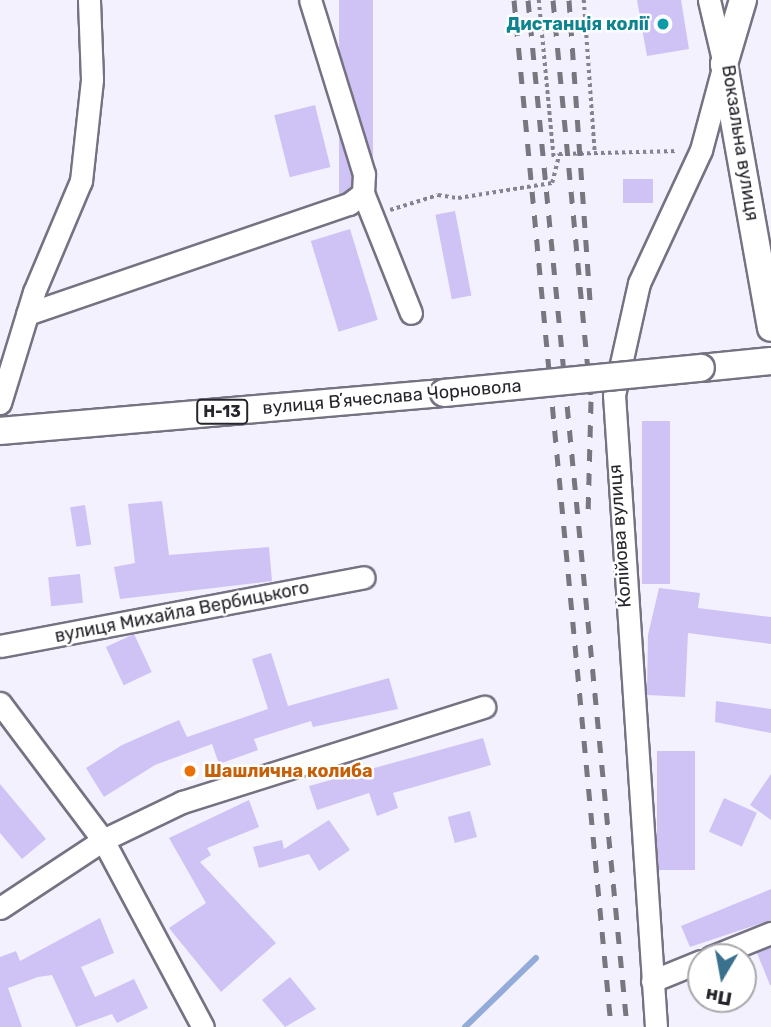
<!DOCTYPE html>
<meta charset="utf-8">
<style>
body{margin:0}
#map{position:relative;width:771px;height:1027px;overflow:hidden;background:#f3f1fd;font-family:Rubik,sans-serif}
div>[style]{position:absolute}
[style*='--x']{left:calc(var(--x)*1px);top:calc(var(--y)*1px);width:calc(var(--w)*1px);rotate:calc(var(--a)*1deg)}
.stream>*{height:6px;margin:-3px;padding:0 3px;transform-origin:3px;border-radius:3px;background:#93abd8}
.building>*{inset:0;background:#cfc3f6;transform-origin:0 0}
.path>*{height:3.5px;margin-top:-1.75px;transform-origin:0;background:repeating-linear-gradient(90deg,#85838d 0 3.5px,transparent 0 7px)}
.roads{filter:drop-shadow(2px 0 #767282) drop-shadow(-2px 0 #767282) drop-shadow(0 2px #767282) drop-shadow(0 -2px #767282)}
.minor>*{height:21px;margin:-10.5px;padding:0 10.5px;transform-origin:10.5px;border-radius:10.5px;background:#fff}
.major>*{height:26px;margin:-13px;padding:0 13px;transform-origin:13px;border-radius:13px;background:#fff}
.rail>*{height:5px;margin-top:-2.5px;transform-origin:0;background:repeating-linear-gradient(90deg,#78767f 0 12px,transparent 0 24px)}
.bridges{filter:drop-shadow(2px 0 #767282) drop-shadow(-2px 0 #767282) drop-shadow(0 2px #767282) drop-shadow(0 -2px #767282)}
.major-bridge>*{height:26px;margin:-13px;padding:0 13px;transform-origin:13px;border-radius:13px;background:#fff}
.dots>*{width:19px;height:19px;translate:-50% -50%;box-sizing:border-box;border:4px solid #fff;border-radius:50%}
span{translate:-50% -50%;white-space:nowrap;text-align:center;line-height:1.15;-webkit-text-stroke:5px #fff;paint-order:stroke}
.shield-label span{padding:2px 5px;background:#fff;border:2px solid;border-radius:5px;-webkit-text-stroke-width:0}
.shield-label{font-size:16px;color:#27252c;font-weight:700}
.culture-label{font-size:18px;color:#0d838f;font-weight:700}
.right{translate:-100% -50%;text-align:right}
.street-label{font-size:18px;color:#27252c}
.food-label{font-size:18px;color:#c56008;font-weight:700}
.left{translate:0 -50%;text-align:left}
.north{position:absolute;left:687px;top:943px;width:70px;height:70px;box-sizing:border-box;background:#fff;border:2px solid #a9a8ab;border-radius:50%;rotate:190deg;font-size:19px;font-weight:700;line-height:28px;text-align:center;color:#27252c}
.north::after{content:'';display:block;margin:auto;width:24px;height:32px;background:#3a718c;clip-path:polygon(50% 0,100% 100%,50% 72%,0 100%)}
</style>
<div id="map">
<div class="stream">
<i style="--x:465;--y:1027;--w:99;--a:-44.2"></i>
</div>
<div class="building">
<i style="left:339px;top:0;width:34px;height:208px"></i>
<i style="clip-path:polygon(637px 0,681px 0,689px 49px,647px 56px)"></i>
<i style="left:315px;top:105px;width:64px;height:42px;rotate:76deg"></i>
<i style="left:623px;top:179px;width:30px;height:24px"></i>
<i style="left:455px;top:211px;width:86px;height:20px;rotate:79deg"></i>
<i style="left:350px;top:229px;width:95px;height:41px;rotate:73deg"></i>
<i style="left:642px;top:421px;width:28px;height:163px"></i>
<i style="clip-path:polygon(162px 501px,169px 555px,269px 547px,272px 581px,120px 599px,114px 567px,135px 563px,128px 504px)"></i>
<i style="left:85px;top:505px;width:40px;height:15px;rotate:81deg"></i>
<i style="left:80px;top:574px;width:29px;height:32px;rotate:84deg"></i>
<i style="clip-path:polygon(659px 588px,700px 593px,698px 608px,771px 617px,771px 644px,688px 633px,685px 697px,647px 695px,648px 635px)"></i>
<i style="left:134px;top:634px;width:42px;height:31px;rotate:65deg"></i>
<i style="clip-path:polygon(271px 653px,288px 706px,389px 678px,398px 709px,313px 727px,311px 721px,254px 739px,258px 750px,219px 764px,212px 744px,155px 765px,104px 797px,86px 768px,122px 745px,179px 720px,187px 737px,268px 709px,252px 659px)"></i>
<i style="clip-path:polygon(716px 701px,771px 709px,771px 733px,715px 722px)"></i>
<i style="clip-path:polygon(483px 738px,491px 765px,393px 793px,398px 808px,377px 816px,369px 793px,317px 810px,309px 786px)"></i>
<i style="left:657px;top:751px;width:38px;height:119px"></i>
<i style="clip-path:polygon(771px 774px,771px 820px,750px 805px)"></i>
<i style="clip-path:polygon(0 784px,46px 839px,22px 859px,0 833px)"></i>
<i style="left:724px;top:798px;width:36px;height:37px;rotate:24deg"></i>
<i style="clip-path:polygon(249px 800px,259px 827px,207px 848px,211px 855px,200px 862px,276px 943px,221px 992px,169px 928px,206px 903px,169px 838px)"></i>
<i style="left:470px;top:811px;width:27px;height:23px;rotate:75deg"></i>
<i style="clip-path:polygon(329px 820px,350px 850px,319px 871px,309px 854px,259px 868px,253px 847px,282px 840px,284px 849px)"></i>
<i style="clip-path:polygon(771px 889px,771px 920px,690px 947px,681px 926px)"></i>
<i style="clip-path:polygon(100px 918px,114px 953px,81px 967px,95px 997px,134px 979px,148px 1008px,117px 1023px,112px 1014px,76px 1027px,52px 975px,38px 977px,8px 988px,22px 1027px,0 1027px,0 957px,16px 951px,20px 961px)"></i>
<i style="clip-path:polygon(771px 947px,771px 985px,770px 985px,757px 953px)"></i>
<i style="clip-path:polygon(290px 977px,316px 1009px,285px 1027px,262px 1000px)"></i>
</div>
<div class="path">
<i style="--x:539;--y:0;--w:160;--a:84.6"></i>
<i style="--x:584;--y:0;--w:153;--a:85.9"></i>
<i style="--x:390;--y:210;--w:50;--a:-17.4"></i>
<i style="--x:438;--y:195;--w:20;--a:9"></i>
<i style="--x:458;--y:198;--w:95;--a:-9.1"></i>
<i style="--x:552;--y:183;--w:30;--a:-76"></i>
<i style="--x:559;--y:154;--w:119;--a:-1.4"></i>
</div>
<div class="roads">
<div class="minor">
<i style="--x:363;--y:193;--w:129;--a:68.2"></i>
<i style="--x:27;--y:314;--w:340;--a:-18.9"></i>
<i style="--x:349;--y:204;--w:18;--a:-38"></i>
<i style="--x:363;--y:193;--w:19;--a:-87"></i>
<i style="--x:364;--y:174;--w:182;--a:-107.2"></i>
<i style="--x:0;--y:403;--w:116;--a:-73"></i>
<i style="--x:34;--y:292;--w:121;--a:-67.1"></i>
<i style="--x:81;--y:181;--w:103;--a:-83.8"></i>
<i style="--x:92;--y:79;--w:79;--a:-92.2"></i>
<i style="--x:0;--y:646;--w:370;--a:-10.7"></i>
<i style="--x:0;--y:703;--w:171;--a:53.1"></i>
<i style="--x:103;--y:840;--w:212;--a:61.9"></i>
<i style="--x:0;--y:908;--w:123;--a:-33.4"></i>
<i style="--x:103;--y:840;--w:88;--a:-25.7"></i>
<i style="--x:182;--y:802;--w:317;--a:-17.5"></i>
<i style="--x:711;--y:957;--w:65;--a:-21.8"></i>
<i style="--x:652;--y:981;--w:53;--a:-22.2"></i>
<i style="--x:656;--y:1027;--w:633;--a:-93.8"></i>
<i style="--x:614;--y:395;--w:115;--a:-77.4"></i>
<i style="--x:639;--y:283;--w:147;--a:-65"></i>
<i style="--x:701;--y:150;--w:89;--a:-75"></i>
<i style="--x:724;--y:64;--w:66;--a:-103.2"></i>
</div>
<div class="major">
<i style="--x:743;--y:0;--w:67;--a:106.5"></i>
<i style="--x:724;--y:64;--w:268;--a:79.9"></i>
<i style="--x:701;--y:368;--w:70;--a:-5.7"></i>
<i style="--x:0;--y:431;--w:446;--a:-4.9"></i>
</div>
</div>
<div class="rail">
<i style="--x:514;--y:0;--w:1032;--a:84.6"></i>
<i style="--x:528;--y:0;--w:1032;--a:84.49"></i>
<i style="--x:553;--y:0;--w:403;--a:84.6"></i>
<i style="--x:591;--y:401;--w:112;--a:91.5"></i>
<i style="--x:569;--y:0;--w:305;--a:86"></i>
</div>
<div class="bridges">
<div class="major-bridge">
<i style="--x:444;--y:393;--w:258;--a:-5.6"></i>
</div>
</div>
<div class="dots">
<i style="left:663px;top:24px;background:#0f9aa8"></i>
<i style="left:190px;top:771px;background:#e8710a"></i>
</div>
<div class="shield-label">
<span style="left:222px;top:412px">Н-13</span>
</div>
<div class="culture-label">
<span class="right" style="left:649px;top:24px">Дистанція колії</span>
</div>
<div class="street-label">
<span style="left:740px;top:143px;rotate:81deg">Вокзальна вулиця</span>
<span style="left:392px;top:397px;rotate:-5deg">вулиця Вʼячеслава Чорновола</span>
<span style="left:620px;top:536px;rotate:-94deg">Колійова вулиця</span>
<span style="left:182px;top:612px;rotate:-11deg">вулиця Михайла Вербицького</span>
</div>
<div class="food-label">
<span class="left" style="left:204px;top:771px">Шашлична колиба</span>
</div>
<div class="north">Пн</div>
</div>
